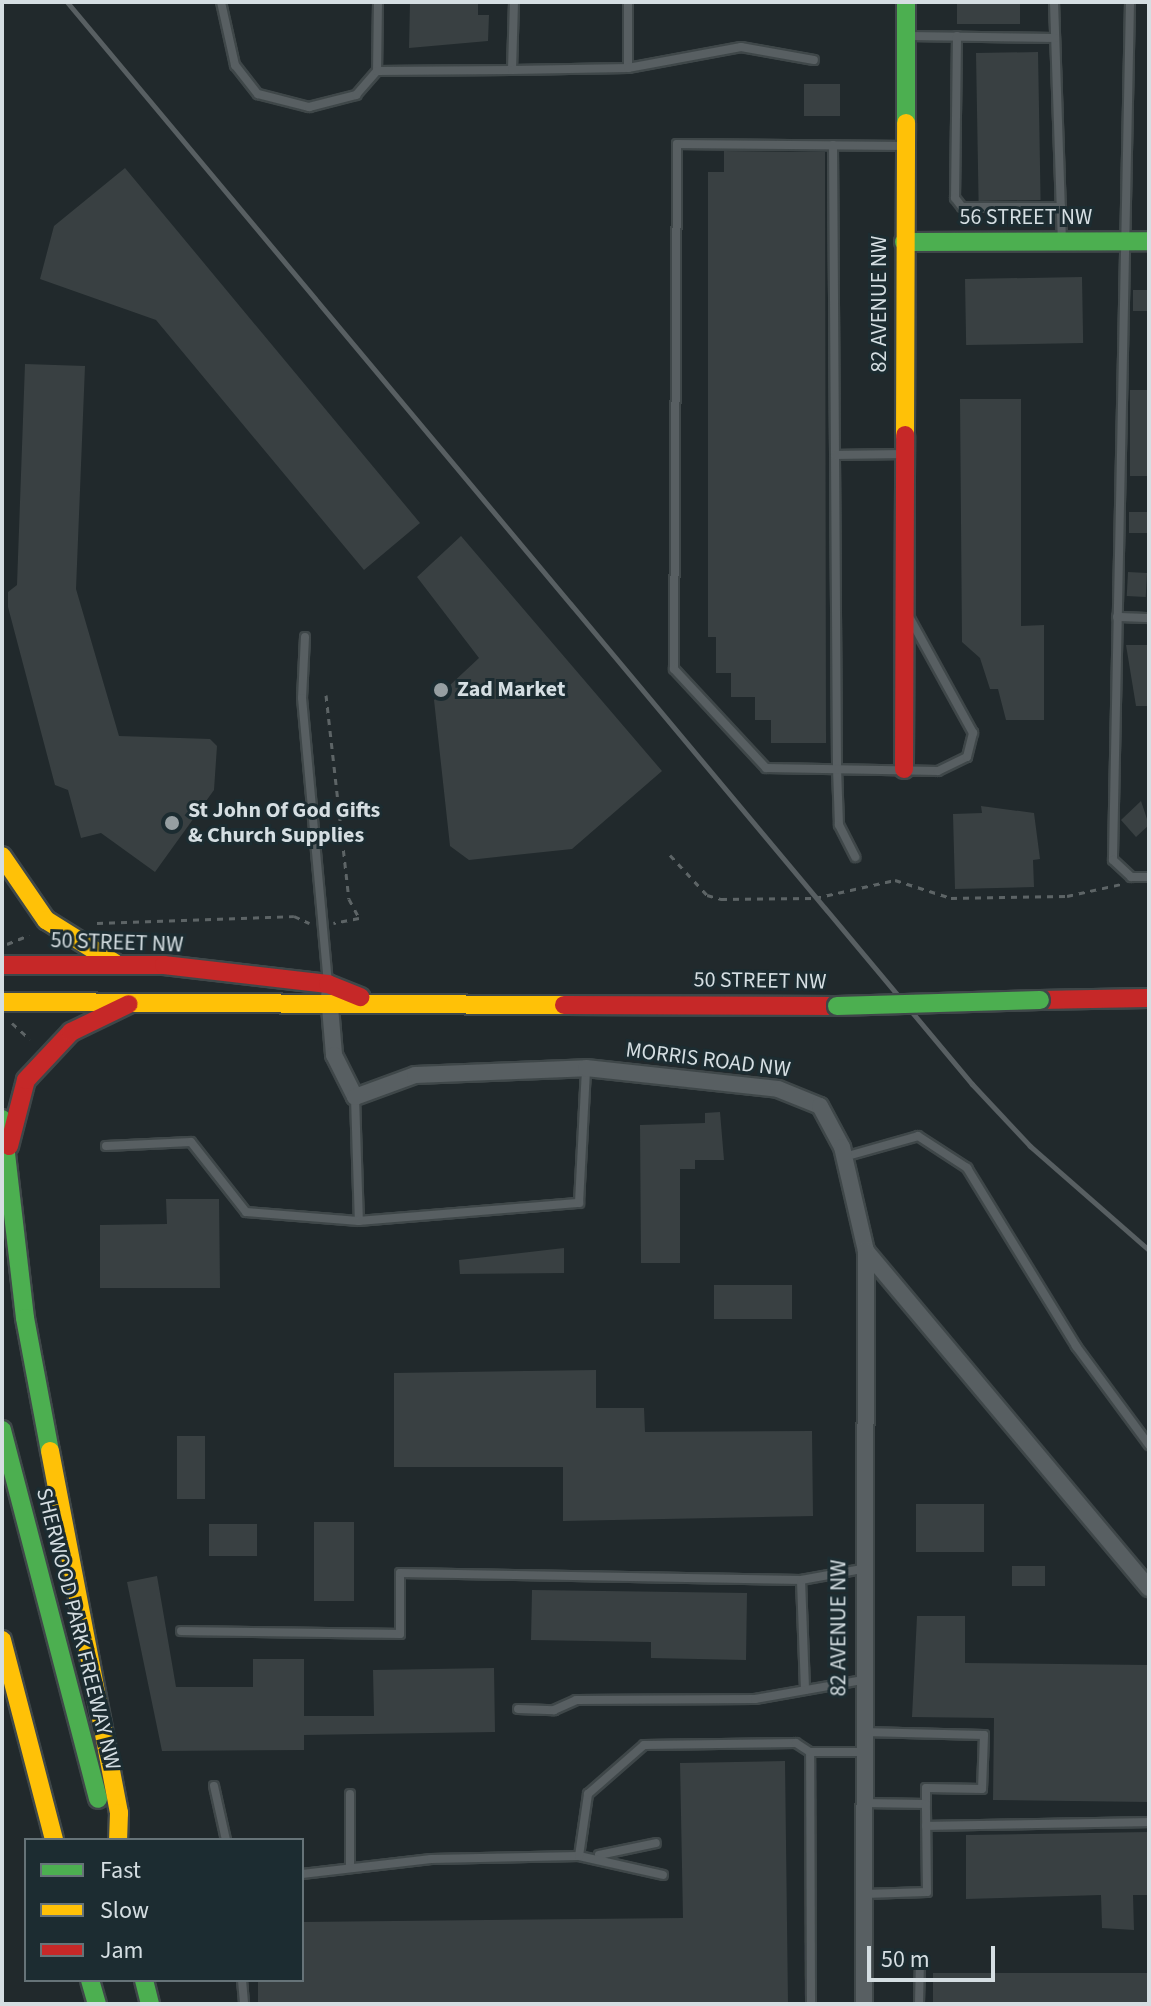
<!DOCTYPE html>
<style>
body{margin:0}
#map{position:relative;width:1151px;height:2006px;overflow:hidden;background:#21292c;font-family:"Source Sans 3",sans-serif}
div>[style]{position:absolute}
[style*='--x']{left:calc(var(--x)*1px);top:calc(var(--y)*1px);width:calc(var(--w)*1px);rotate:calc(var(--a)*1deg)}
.building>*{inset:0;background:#394042;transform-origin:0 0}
.path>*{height:3px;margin-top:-1.5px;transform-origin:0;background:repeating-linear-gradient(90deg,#5d6466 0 6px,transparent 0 12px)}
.roads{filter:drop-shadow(2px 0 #3f4749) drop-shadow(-2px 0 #3f4749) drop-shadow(0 2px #3f4749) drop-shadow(0 -2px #3f4749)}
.lane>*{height:8px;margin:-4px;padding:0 4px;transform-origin:4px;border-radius:4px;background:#585f62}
.street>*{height:16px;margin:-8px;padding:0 8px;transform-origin:8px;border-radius:8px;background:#585f62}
.fast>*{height:18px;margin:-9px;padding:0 9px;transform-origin:9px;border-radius:9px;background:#4caf50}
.slow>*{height:18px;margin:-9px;padding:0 9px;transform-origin:9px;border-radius:9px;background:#ffc107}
.jam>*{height:18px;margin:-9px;padding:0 9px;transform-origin:9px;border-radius:9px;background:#c62828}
.rail>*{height:5px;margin:-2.5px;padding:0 2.5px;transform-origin:2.5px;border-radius:2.5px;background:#585f62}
.bridges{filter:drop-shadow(2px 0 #3f4749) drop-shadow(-2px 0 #3f4749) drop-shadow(0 2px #3f4749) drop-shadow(0 -2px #3f4749)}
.fast-bridge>*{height:18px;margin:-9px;padding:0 9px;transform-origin:9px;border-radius:9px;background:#4caf50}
.dots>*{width:22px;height:22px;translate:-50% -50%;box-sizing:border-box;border:4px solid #1c2c31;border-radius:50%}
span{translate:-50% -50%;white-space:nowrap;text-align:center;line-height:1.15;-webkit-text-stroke:6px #1c2c31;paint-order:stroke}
.street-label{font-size:22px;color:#d5dee2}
.poi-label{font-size:22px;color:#d5dee2;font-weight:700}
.left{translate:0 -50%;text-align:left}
.frame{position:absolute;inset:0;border:4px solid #d5dee2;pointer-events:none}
.legend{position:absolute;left:24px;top:1838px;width:280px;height:144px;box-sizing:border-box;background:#1c2c31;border:2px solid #667378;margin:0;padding:10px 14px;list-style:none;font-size:24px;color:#d5dee2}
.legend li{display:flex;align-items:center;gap:16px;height:40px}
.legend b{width:40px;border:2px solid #667378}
.scale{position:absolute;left:867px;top:1946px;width:128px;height:36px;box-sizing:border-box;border:4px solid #d5dee2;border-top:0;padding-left:10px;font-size:24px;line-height:28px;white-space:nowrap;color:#d5dee2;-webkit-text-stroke:6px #1c2c31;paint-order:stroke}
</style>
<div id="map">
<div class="building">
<i style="clip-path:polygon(410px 2px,478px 2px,478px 15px,489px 15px,488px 41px,409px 48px)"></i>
<i style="left:957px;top:2px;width:63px;height:22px"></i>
<i style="left:1038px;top:52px;width:148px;height:62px;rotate:89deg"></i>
<i style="left:804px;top:84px;width:36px;height:32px"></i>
<i style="clip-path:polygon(724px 151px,825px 152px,826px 743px,771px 743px,771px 720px,755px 720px,755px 697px,731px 697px,731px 673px,716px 673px,716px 637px,708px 637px,708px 172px,724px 172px)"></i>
<i style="clip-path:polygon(125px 168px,420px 523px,364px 570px,156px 320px,40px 279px,54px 226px)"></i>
<i style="left:1082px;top:277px;width:66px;height:117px;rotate:89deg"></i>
<i style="left:1133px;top:290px;width:16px;height:21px"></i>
<i style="clip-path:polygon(25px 364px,85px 366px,76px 589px,119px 736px,210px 739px,217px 746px,214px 790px,155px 872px,101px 833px,81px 838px,68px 790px,55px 785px,8px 607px,8px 592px,17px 585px)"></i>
<i style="left:1130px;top:390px;width:19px;height:86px"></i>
<i style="clip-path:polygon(960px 399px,1021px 399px,1021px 626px,1044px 625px,1044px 720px,1006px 720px,998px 689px,990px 689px,980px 658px,962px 642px)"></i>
<i style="left:1129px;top:512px;width:20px;height:21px"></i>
<i style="clip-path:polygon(461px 536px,662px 771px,572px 849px,469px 860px,450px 846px,434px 700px,479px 658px,417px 577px)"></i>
<i style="left:1128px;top:572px;width:19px;height:24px;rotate:3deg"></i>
<i style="clip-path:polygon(1126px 645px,1147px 645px,1149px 706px,1136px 706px)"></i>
<i style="clip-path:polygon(1141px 801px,1149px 825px,1136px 837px,1121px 820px)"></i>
<i style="clip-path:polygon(981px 806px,1034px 813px,1040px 859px,1033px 860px,1034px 887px,955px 889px,953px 814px,982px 813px)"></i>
<i style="clip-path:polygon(720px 1112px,724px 1160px,695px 1160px,695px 1169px,680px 1169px,680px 1263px,641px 1263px,640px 1125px,705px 1123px,705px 1113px)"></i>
<i style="clip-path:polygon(166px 1199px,219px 1199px,220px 1288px,100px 1288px,100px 1225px,167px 1224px)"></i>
<i style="clip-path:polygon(564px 1248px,564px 1273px,460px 1274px,459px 1260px)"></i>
<i style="left:792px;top:1285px;width:34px;height:78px;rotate:90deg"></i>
<i style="clip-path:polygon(596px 1370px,596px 1408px,644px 1408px,645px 1432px,812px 1431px,813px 1516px,563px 1521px,563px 1467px,394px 1467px,394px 1373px)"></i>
<i style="left:177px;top:1436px;width:28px;height:63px"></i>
<i style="left:916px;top:1504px;width:68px;height:48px"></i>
<i style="left:314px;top:1522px;width:40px;height:79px"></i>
<i style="left:209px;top:1524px;width:48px;height:32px"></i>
<i style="left:1012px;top:1566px;width:33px;height:20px"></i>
<i style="clip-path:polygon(157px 1576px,176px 1687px,253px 1687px,253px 1659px,304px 1659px,304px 1716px,374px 1716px,373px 1670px,494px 1668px,495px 1732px,304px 1735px,304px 1750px,162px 1751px,127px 1582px)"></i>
<i style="clip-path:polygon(532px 1590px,747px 1593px,746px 1660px,651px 1658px,651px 1642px,531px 1640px)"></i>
<i style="clip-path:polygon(917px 1616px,965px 1616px,965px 1663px,1149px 1665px,1149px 1802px,993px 1800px,994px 1718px,912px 1717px)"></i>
<i style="clip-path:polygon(785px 1761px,788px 2004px,258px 2004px,258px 1980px,302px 1980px,302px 1922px,683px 1918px,680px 1763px)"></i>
<i style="clip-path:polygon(1149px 1832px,1149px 1895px,1133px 1895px,1134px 1930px,1102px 1928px,1101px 1895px,966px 1899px,966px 1835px)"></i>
<i style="left:1149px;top:1973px;width:31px;height:216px;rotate:90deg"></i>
</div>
<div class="path">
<i style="--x:326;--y:695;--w:205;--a:83.6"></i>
<i style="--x:349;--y:899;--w:21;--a:62"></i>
<i style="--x:359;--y:918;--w:26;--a:169"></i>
<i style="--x:670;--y:855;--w:54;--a:47.2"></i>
<i style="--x:707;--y:895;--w:15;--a:16"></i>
<i style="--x:721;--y:899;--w:94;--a:-0.6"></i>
<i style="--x:815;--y:898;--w:82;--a:-12.7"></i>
<i style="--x:895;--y:880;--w:59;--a:17.8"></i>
<i style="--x:951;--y:898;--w:116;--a:-1"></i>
<i style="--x:1067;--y:896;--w:55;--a:-12.5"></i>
<i style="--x:97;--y:923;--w:197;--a:-2"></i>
<i style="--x:294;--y:916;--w:17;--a:25"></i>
<i style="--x:7;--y:944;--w:24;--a:-22"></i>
<i style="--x:12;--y:1023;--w:24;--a:42"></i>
</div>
<div class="roads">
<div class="lane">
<i style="--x:221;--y:2;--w:65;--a:77.5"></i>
<i style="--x:235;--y:65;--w:37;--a:52"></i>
<i style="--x:258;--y:94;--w:53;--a:14.3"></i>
<i style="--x:309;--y:107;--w:49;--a:-14.3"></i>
<i style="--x:356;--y:95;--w:32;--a:-49"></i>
<i style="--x:378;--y:2;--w:69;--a:90.8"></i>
<i style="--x:377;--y:71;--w:135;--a:-0.4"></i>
<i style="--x:514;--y:2;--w:68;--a:91.7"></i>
<i style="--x:512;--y:70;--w:116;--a:-1"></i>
<i style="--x:628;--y:68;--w:66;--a:-90"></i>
<i style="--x:1054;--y:2;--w:239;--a:88.1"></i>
<i style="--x:1130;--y:2;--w:858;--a:91.14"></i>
<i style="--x:1113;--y:860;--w:25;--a:43"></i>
<i style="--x:1131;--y:877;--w:18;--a:0"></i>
<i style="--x:908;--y:36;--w:147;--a:0.8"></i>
<i style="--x:957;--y:36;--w:162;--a:90.7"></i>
<i style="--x:955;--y:198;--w:11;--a:52"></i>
<i style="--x:962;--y:207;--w:99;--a:0"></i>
<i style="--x:628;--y:68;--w:115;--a:-10.5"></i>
<i style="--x:741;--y:47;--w:74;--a:10.1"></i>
<i style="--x:833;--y:145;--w:623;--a:89.63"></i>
<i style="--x:837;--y:768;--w:57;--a:88"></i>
<i style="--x:839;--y:825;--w:36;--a:63"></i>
<i style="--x:903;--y:146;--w:226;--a:-179.5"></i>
<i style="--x:677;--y:144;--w:525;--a:90.33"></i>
<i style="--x:674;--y:669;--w:135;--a:47.1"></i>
<i style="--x:766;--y:768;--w:172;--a:1"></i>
<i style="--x:938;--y:771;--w:32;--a:-26"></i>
<i style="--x:967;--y:757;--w:25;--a:-76"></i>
<i style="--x:973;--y:733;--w:129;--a:-118.8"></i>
<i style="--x:835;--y:455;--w:67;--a:-0.9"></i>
<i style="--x:1117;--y:617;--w:32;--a:2"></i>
<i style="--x:305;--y:637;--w:61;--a:92.8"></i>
<i style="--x:302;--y:698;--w:286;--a:84.8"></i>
<i style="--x:355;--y:1097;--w:124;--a:88.2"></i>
<i style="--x:106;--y:1146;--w:85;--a:-2.7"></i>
<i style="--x:191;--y:1142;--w:89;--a:51.8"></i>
<i style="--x:246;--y:1212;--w:113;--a:4.6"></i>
<i style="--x:359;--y:1221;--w:221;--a:-4.7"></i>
<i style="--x:579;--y:1203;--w:134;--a:-87"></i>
<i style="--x:844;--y:1157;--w:77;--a:-15.8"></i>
<i style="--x:918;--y:1136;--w:59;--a:33.1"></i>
<i style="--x:967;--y:1168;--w:209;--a:58.5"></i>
<i style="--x:1076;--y:1346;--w:123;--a:53.6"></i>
<i style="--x:801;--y:1580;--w:110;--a:87.9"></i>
<i style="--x:181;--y:1631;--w:219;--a:0.8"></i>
<i style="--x:400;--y:1634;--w:61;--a:-90"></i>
<i style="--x:400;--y:1573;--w:401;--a:1"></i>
<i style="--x:801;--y:1580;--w:62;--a:-10.2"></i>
<i style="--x:518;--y:1709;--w:36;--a:2"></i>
<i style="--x:554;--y:1710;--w:24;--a:-24"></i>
<i style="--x:576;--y:1700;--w:179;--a:-0.3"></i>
<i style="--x:755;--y:1699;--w:110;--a:-10"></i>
<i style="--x:863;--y:1732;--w:121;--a:1.4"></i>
<i style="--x:984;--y:1735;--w:54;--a:92.1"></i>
<i style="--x:982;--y:1789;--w:56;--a:-179"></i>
<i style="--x:926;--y:1788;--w:16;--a:90"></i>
<i style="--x:926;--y:1804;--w:62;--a:-179.1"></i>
<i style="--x:214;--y:1786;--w:55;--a:77.5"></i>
<i style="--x:350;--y:1794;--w:74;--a:90"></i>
<i style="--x:926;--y:1826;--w:223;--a:-1"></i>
<i style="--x:599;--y:1855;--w:58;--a:-11.9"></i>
<i style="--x:579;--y:1856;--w:86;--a:12.7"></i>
<i style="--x:302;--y:1874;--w:130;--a:-6.6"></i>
<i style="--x:431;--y:1859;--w:148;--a:-1.2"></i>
<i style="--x:579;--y:1856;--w:63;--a:-81.7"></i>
<i style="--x:588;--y:1794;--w:74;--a:-41.2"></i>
<i style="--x:644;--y:1745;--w:152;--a:-0.8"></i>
<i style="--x:796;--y:1743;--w:17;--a:33"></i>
<i style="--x:864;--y:1894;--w:63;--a:-1.8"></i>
<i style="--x:927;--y:1892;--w:88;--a:-90.7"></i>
<i style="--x:242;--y:1980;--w:24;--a:85"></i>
<i style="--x:811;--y:2004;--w:252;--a:-90.2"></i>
<i style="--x:810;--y:1752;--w:53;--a:0"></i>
<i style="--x:919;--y:2004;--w:45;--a:-88.7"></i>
</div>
<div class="street">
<i style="--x:329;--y:995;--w:60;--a:85.2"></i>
<i style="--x:334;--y:1055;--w:47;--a:63.4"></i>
<i style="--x:355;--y:1097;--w:64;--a:-20.1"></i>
<i style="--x:415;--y:1075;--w:171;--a:-2.3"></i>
<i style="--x:586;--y:1068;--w:193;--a:6.2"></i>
<i style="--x:778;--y:1089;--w:45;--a:22"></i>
<i style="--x:820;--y:1106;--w:47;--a:61.8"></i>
<i style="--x:842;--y:1147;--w:107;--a:77"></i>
<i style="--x:866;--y:1251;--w:440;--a:50"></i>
<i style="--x:864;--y:2004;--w:753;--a:-89.85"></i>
</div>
<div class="fast">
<i style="--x:906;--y:123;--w:121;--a:-90"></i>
<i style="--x:904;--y:242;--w:245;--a:-0.2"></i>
<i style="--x:2;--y:1119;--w:200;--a:83.4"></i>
<i style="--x:25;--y:1318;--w:135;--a:79.4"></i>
<i style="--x:2;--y:1430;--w:381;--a:75.4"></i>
<i style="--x:90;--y:1980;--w:25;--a:74"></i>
<i style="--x:144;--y:1980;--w:25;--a:76"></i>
</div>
<div class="slow">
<i style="--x:905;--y:435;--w:312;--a:-89.8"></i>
<i style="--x:2;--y:856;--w:78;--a:55.5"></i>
<i style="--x:46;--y:920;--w:81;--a:31.9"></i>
<i style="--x:2;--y:1002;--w:562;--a:0.31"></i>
<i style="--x:50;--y:1451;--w:369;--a:79.2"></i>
<i style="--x:119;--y:1813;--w:27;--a:92"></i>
<i style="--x:2;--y:1640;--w:207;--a:75.4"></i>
</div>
<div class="jam">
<i style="--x:904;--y:769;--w:334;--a:-89.8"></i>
<i style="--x:2;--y:965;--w:162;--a:0"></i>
<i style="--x:164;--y:965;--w:165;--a:6.6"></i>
<i style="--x:328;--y:984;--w:35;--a:22"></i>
<i style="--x:1040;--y:1000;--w:109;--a:-1.1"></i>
<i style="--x:564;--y:1005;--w:273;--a:0.2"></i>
<i style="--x:9;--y:1146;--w:68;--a:-75.6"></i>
<i style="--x:26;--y:1080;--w:66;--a:-46.8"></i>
<i style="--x:71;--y:1032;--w:64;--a:-25.8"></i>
</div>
</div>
<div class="rail">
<i style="--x:67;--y:2;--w:1411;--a:50.09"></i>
<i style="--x:972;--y:1084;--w:85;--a:46.9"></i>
<i style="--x:1030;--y:1146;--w:158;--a:41.2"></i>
</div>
<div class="bridges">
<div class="fast-bridge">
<i style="--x:837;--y:1006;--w:203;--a:-1.7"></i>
</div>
</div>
<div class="dots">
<i style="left:441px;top:690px;background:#969fa2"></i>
<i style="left:172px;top:823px;background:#969fa2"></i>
</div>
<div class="street-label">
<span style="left:1026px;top:218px">56 STREET NW</span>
<span style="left:880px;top:304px;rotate:-90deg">82 AVENUE NW</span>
<span style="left:117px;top:943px;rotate:2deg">50 STREET NW</span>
<span style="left:760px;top:981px;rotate:1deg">50 STREET NW</span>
<span style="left:708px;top:1060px;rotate:7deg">MORRIS ROAD NW</span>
<span style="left:839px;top:1628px;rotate:-90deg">82 AVENUE NW</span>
<span style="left:78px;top:1629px;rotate:76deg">SHERWOOD PARK FREEWAY NW</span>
</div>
<div class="poi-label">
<span class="left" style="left:457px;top:690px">Zad Market</span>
<span class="left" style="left:188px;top:823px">St John Of God Gifts<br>&amp; Church Supplies</span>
</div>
<div class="frame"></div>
<ul class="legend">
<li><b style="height:10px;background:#4caf50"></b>Fast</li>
<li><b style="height:10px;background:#ffc107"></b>Slow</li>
<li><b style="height:10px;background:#c62828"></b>Jam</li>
</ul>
<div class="scale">50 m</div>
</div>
